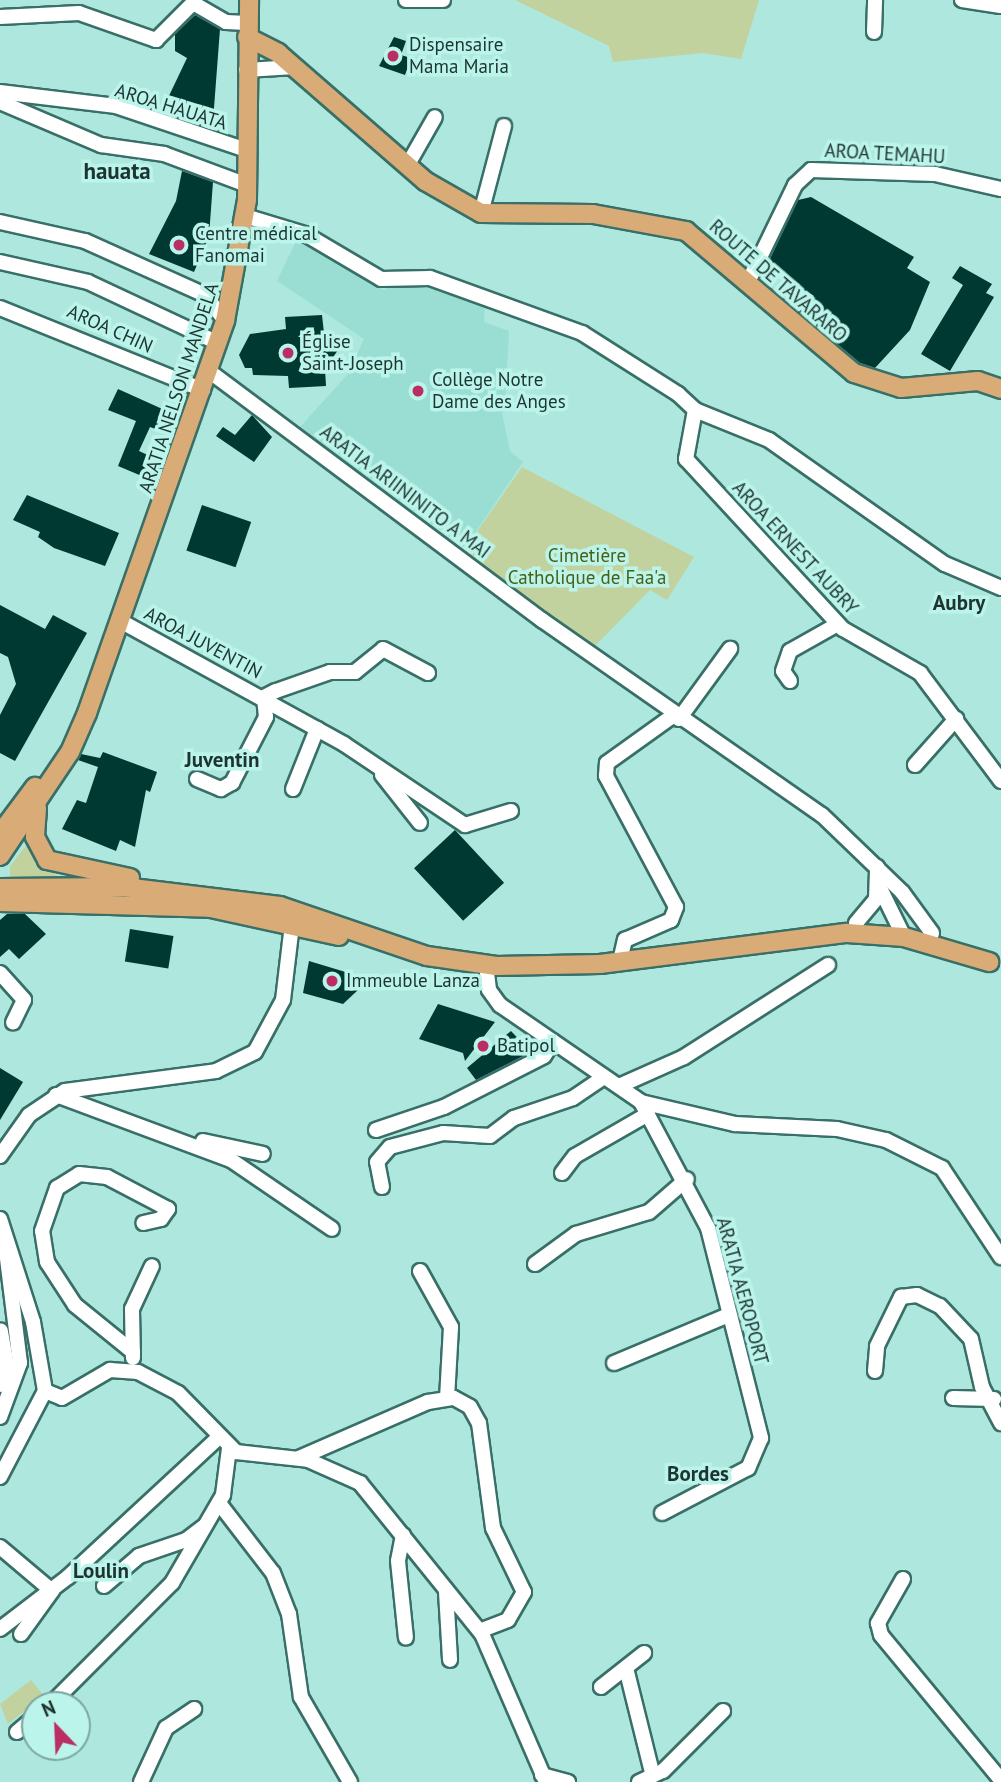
<!DOCTYPE html>
<meta charset="utf-8">
<style>
body{margin:0}
#map{position:relative;width:1001px;height:1782px;overflow:hidden;background:#aee7dd;font-family:"PT Sans",sans-serif}
div>[style]{position:absolute}
[style*='--x']{left:calc(var(--x)*1px);top:calc(var(--y)*1px);width:calc(var(--w)*1px);rotate:calc(var(--a)*1deg)}
.built>*{inset:0;background:#9aded3}
.green>*{inset:0;background:#c1d29f}
.building>*{inset:0;background:#003832;transform-origin:0 0}
.roads{filter:drop-shadow(2px 0 #386f67) drop-shadow(-2px 0 #386f67) drop-shadow(0 2px #386f67) drop-shadow(0 -2px #386f67)}
.minor>*{height:14px;margin:-7px;padding:0 7px;transform-origin:7px;border-radius:7px;background:#fff}
.major>*{height:18px;margin:-9px;padding:0 9px;transform-origin:9px;border-radius:9px;background:#d9ac77}
.dots>*{width:19px;height:19px;translate:-50% -50%;box-sizing:border-box;border:4px solid #bbf4ea;border-radius:50%}
span{translate:-50% -50%;white-space:nowrap;text-align:center;line-height:1.15;-webkit-text-stroke:7px #bbf4ea;paint-order:stroke}
.poi-label{font-size:19px;color:#1d3430}
.left{translate:0 -50%;text-align:left}
.street-label{font-size:19px;color:#1d3430}
.park-label{font-size:19px;color:#4b5e15}
.neighbourhood-label{font-size:21px;color:#1d3430;font-weight:700}
.quarter-label{font-size:23px;color:#1d3430;font-weight:700}
.north{position:absolute;left:21px;top:1691px;width:70px;height:70px;box-sizing:border-box;background:#bbf4ea;border:2px solid #7ca7a0;border-radius:50%;rotate:337deg;font-size:19px;font-weight:700;line-height:28px;text-align:center;color:#1d3430}
.north::after{content:'';display:block;margin:auto;width:24px;height:32px;background:#bb2e63;clip-path:polygon(50% 0,100% 100%,50% 72%,0 100%)}
</style>
<div id="map">
<div class="built">
<i style="clip-path:polygon(298px 237px,384px 290px,394px 280px,416px 280px,485px 297px,484px 322px,509px 331px,505px 403px,500px 403px,510px 451px,523px 462px,465px 548px,299px 428px,348px 374px,364px 339px,277px 281px)"></i>
</div>
<div class="green">
<i style="clip-path:polygon(515px 0,759px 0,741px 59px,703px 53px,613px 62px,609px 46px)"></i>
<i style="clip-path:polygon(522px 467px,694px 557px,667px 600px,650px 590px,594px 647px,463px 552px)"></i>
<i style="clip-path:polygon(29px 842px,46px 869px,69px 883px,10px 880px,10px 866px)"></i>
<i style="clip-path:polygon(31px 1680px,44px 1696px,8px 1724px,0 1704px)"></i>
</div>
<div class="building">
<i style="clip-path:polygon(195px 15px,220px 29px,213px 121px,167px 100px,187px 58px,175px 51px,175px 34px)"></i>
<i style="clip-path:polygon(394px 37px,406px 41px,401px 55px,411px 58px,405px 75px,379px 66px)"></i>
<i style="clip-path:polygon(182px 171px,213px 182px,209px 236px,194px 272px,149px 254px,176px 201px)"></i>
<i style="clip-path:polygon(811px 197px,914px 257px,907px 268px,930px 282px,910px 330px,875px 368px,860px 363px,799px 312px,814px 296px,766px 267px,798px 200px)"></i>
<i style="clip-path:polygon(960px 266px,992px 284px,986px 293px,994px 297px,950px 371px,921px 354px,963px 285px,952px 278px)"></i>
<i style="clip-path:polygon(322px 315px,324px 333px,338px 350px,325px 369px,326px 386px,289px 388px,288px 376px,253px 375px,252px 368px,245px 368px,239px 355px,250px 334px,286px 329px,285px 317px)"></i>
<i style="clip-path:polygon(118px 389px,169px 412px,161px 431px,150px 427px,139px 451px,163px 462px,156px 482px,118px 466px,136px 421px,108px 410px)"></i>
<i style="clip-path:polygon(252px 415px,272px 437px,254px 462px,216px 436px,223px 427px,235px 435px)"></i>
<i style="clip-path:polygon(27px 495px,119px 533px,105px 566px,54px 548px,38px 537px,40px 532px,13px 520px)"></i>
<i style="left:202px;top:505px;width:52px;height:48px;rotate:19deg"></i>
<i style="clip-path:polygon(0 605px,45px 629px,53px 615px,87px 633px,15px 761px,0 753px,0 715px,16px 684px,8px 657px,0 653px)"></i>
<i style="clip-path:polygon(103px 752px,157px 772px,150px 792px,146px 790px,135px 847px,120px 840px,116px 851px,62px 829px,77px 800px,86px 803px,98px 767px,78px 760px,81px 754px,100px 758px)"></i>
<i style="left:455px;top:830px;width:72px;height:56px;rotate:47deg"></i>
<i style="clip-path:polygon(7px 914px,25px 914px,46px 934px,19px 959px,9px 949px,0 957px,0 920px)"></i>
<i style="left:130px;top:929px;width:44px;height:33px;rotate:9deg"></i>
<i style="clip-path:polygon(309px 961px,362px 977px,358px 990px,343px 1004px,303px 993px)"></i>
<i style="clip-path:polygon(438px 1004px,495px 1022px,465px 1061px,463px 1053px,419px 1039px)"></i>
<i style="clip-path:polygon(511px 1031px,531px 1052px,476px 1080px,467px 1068px)"></i>
<i style="clip-path:polygon(0 1068px,23px 1082px,0 1120px)"></i>
</div>
<div class="roads">
<div class="minor">
<i style="--x:406;--y:0;--w:37;--a:0"></i>
<i style="--x:962;--y:0;--w:39;--a:9"></i>
<i style="--x:0;--y:17;--w:79;--a:-2.9"></i>
<i style="--x:79;--y:13;--w:82;--a:19.3"></i>
<i style="--x:156;--y:40;--w:52;--a:-45"></i>
<i style="--x:193;--y:3;--w:38;--a:30"></i>
<i style="--x:226;--y:22;--w:21;--a:3"></i>
<i style="--x:874;--y:32;--w:32;--a:-88"></i>
<i style="--x:246;--y:70;--w:49;--a:-3.5"></i>
<i style="--x:0;--y:92;--w:117;--a:6.9"></i>
<i style="--x:116;--y:106;--w:138;--a:18.6"></i>
<i style="--x:0;--y:102;--w:110;--a:23.1"></i>
<i style="--x:101;--y:145;--w:64;--a:8.1"></i>
<i style="--x:164;--y:154;--w:89;--a:20.5"></i>
<i style="--x:407;--y:166;--w:56;--a:-60.3"></i>
<i style="--x:481;--y:213;--w:90;--a:-75.2"></i>
<i style="--x:245;--y:216;--w:63;--a:16.7"></i>
<i style="--x:305;--y:234;--w:88;--a:30.6"></i>
<i style="--x:381;--y:279;--w:49;--a:-1.2"></i>
<i style="--x:430;--y:278;--w:162;--a:19.9"></i>
<i style="--x:582;--y:333;--w:114;--a:32.4"></i>
<i style="--x:678;--y:394;--w:23;--a:43"></i>
<i style="--x:695;--y:410;--w:50;--a:100.4"></i>
<i style="--x:686;--y:459;--w:231;--a:47.3"></i>
<i style="--x:843;--y:629;--w:89;--a:29.7"></i>
<i style="--x:920;--y:673;--w:135;--a:53.1"></i>
<i style="--x:0;--y:222;--w:87;--a:12.6"></i>
<i style="--x:85;--y:241;--w:132;--a:24.2"></i>
<i style="--x:205;--y:295;--w:33;--a:52"></i>
<i style="--x:0;--y:262;--w:90;--a:12.8"></i>
<i style="--x:88;--y:282;--w:144;--a:25.1"></i>
<i style="--x:748;--y:282;--w:108;--a:-64.1"></i>
<i style="--x:795;--y:185;--w:22;--a:-43"></i>
<i style="--x:811;--y:170;--w:124;--a:1.8"></i>
<i style="--x:935;--y:174;--w:68;--a:12.8"></i>
<i style="--x:0;--y:308;--w:219;--a:22"></i>
<i style="--x:209;--y:371;--w:416;--a:36.8"></i>
<i style="--x:542;--y:620;--w:341;--a:34.9"></i>
<i style="--x:822;--y:815;--w:111;--a:43.9"></i>
<i style="--x:902;--y:892;--w:51;--a:53.8"></i>
<i style="--x:695;--y:410;--w:80;--a:22.1"></i>
<i style="--x:769;--y:440;--w:215;--a:35.2"></i>
<i style="--x:945;--y:564;--w:61;--a:23.2"></i>
<i style="--x:124;--y:623;--w:251;--a:28.8"></i>
<i style="--x:344;--y:744;--w:146;--a:33.8"></i>
<i style="--x:465;--y:825;--w:48;--a:-16.9"></i>
<i style="--x:790;--y:681;--w:12;--a:-125"></i>
<i style="--x:783;--y:671;--w:21;--a:-71"></i>
<i style="--x:790;--y:651;--w:55;--a:-29.4"></i>
<i style="--x:679;--y:719;--w:87;--a:-53.9"></i>
<i style="--x:915;--y:765;--w:62;--a:-48.3"></i>
<i style="--x:382;--y:775;--w:61;--a:51.6"></i>
<i style="--x:197;--y:779;--w:26;--a:23"></i>
<i style="--x:221;--y:789;--w:13;--a:-29"></i>
<i style="--x:232;--y:783;--w:74;--a:-62.7"></i>
<i style="--x:266;--y:717;--w:20;--a:-96"></i>
<i style="--x:264;--y:697;--w:13;--a:-27"></i>
<i style="--x:276;--y:691;--w:57;--a:-19.4"></i>
<i style="--x:330;--y:672;--w:25;--a:0"></i>
<i style="--x:355;--y:672;--w:36;--a:-39"></i>
<i style="--x:383;--y:649;--w:51;--a:28.1"></i>
<i style="--x:293;--y:789;--w:65;--a:-68.2"></i>
<i style="--x:880;--y:888;--w:55;--a:63.9"></i>
<i style="--x:856;--y:923;--w:31;--a:-50"></i>
<i style="--x:876;--y:899;--w:32;--a:-88"></i>
<i style="--x:620;--y:961;--w:22;--a:-77"></i>
<i style="--x:625;--y:940;--w:50;--a:-23.5"></i>
<i style="--x:671;--y:920;--w:14;--a:-69"></i>
<i style="--x:676;--y:907;--w:149;--a:-118.1"></i>
<i style="--x:606;--y:776;--w:13;--a:-86"></i>
<i style="--x:607;--y:763;--w:82;--a:-35.6"></i>
<i style="--x:486;--y:965;--w:25;--a:83"></i>
<i style="--x:489;--y:990;--w:19;--a:54"></i>
<i style="--x:500;--y:1005;--w:171;--a:34.5"></i>
<i style="--x:641;--y:1102;--w:143;--a:62"></i>
<i style="--x:708;--y:1228;--w:217;--a:75.8"></i>
<i style="--x:761;--y:1438;--w:33;--a:113"></i>
<i style="--x:748;--y:1468;--w:97;--a:152.4"></i>
<i style="--x:0;--y:973;--w:36;--a:48"></i>
<i style="--x:24;--y:1000;--w:25;--a:116"></i>
<i style="--x:619;--y:1086;--w:71;--a:-24"></i>
<i style="--x:684;--y:1057;--w:171;--a:-32.6"></i>
<i style="--x:56;--y:1095;--w:187;--a:20.4"></i>
<i style="--x:231;--y:1160;--w:122;--a:34.3"></i>
<i style="--x:641;--y:1102;--w:97;--a:13.2"></i>
<i style="--x:735;--y:1124;--w:102;--a:2.8"></i>
<i style="--x:837;--y:1129;--w:50;--a:12.7"></i>
<i style="--x:886;--y:1140;--w:63;--a:26.6"></i>
<i style="--x:942;--y:1168;--w:107;--a:56.5"></i>
<i style="--x:376;--y:1130;--w:72;--a:-18.7"></i>
<i style="--x:444;--y:1107;--w:112;--a:-27"></i>
<i style="--x:544;--y:1056;--w:17;--a:-57"></i>
<i style="--x:203;--y:1141;--w:61;--a:12.2"></i>
<i style="--x:0;--y:1156;--w:50;--a:-54.7"></i>
<i style="--x:29;--y:1115;--w:43;--a:-33.7"></i>
<i style="--x:65;--y:1091;--w:152;--a:-7.5"></i>
<i style="--x:216;--y:1071;--w:43;--a:-26"></i>
<i style="--x:255;--y:1052;--w:59;--a:-61.7"></i>
<i style="--x:283;--y:1000;--w:85;--a:-83.2"></i>
<i style="--x:562;--y:1173;--w:21;--a:-53"></i>
<i style="--x:575;--y:1156;--w:84;--a:-29.9"></i>
<i style="--x:382;--y:1187;--w:25;--a:-101"></i>
<i style="--x:377;--y:1162;--w:20;--a:-49"></i>
<i style="--x:390;--y:1147;--w:55;--a:-14.8"></i>
<i style="--x:443;--y:1133;--w:47;--a:3.7"></i>
<i style="--x:490;--y:1136;--w:30;--a:-37"></i>
<i style="--x:514;--y:1118;--w:62;--a:-18.7"></i>
<i style="--x:573;--y:1098;--w:37;--a:-34"></i>
<i style="--x:0;--y:1219;--w:108;--a:72.2"></i>
<i style="--x:33;--y:1322;--w:70;--a:80.1"></i>
<i style="--x:45;--y:1391;--w:18;--a:22"></i>
<i style="--x:62;--y:1398;--w:56;--a:-30.3"></i>
<i style="--x:110;--y:1370;--w:28;--a:4"></i>
<i style="--x:138;--y:1372;--w:45;--a:27.7"></i>
<i style="--x:178;--y:1393;--w:83;--a:45.5"></i>
<i style="--x:236;--y:1452;--w:72;--a:6.3"></i>
<i style="--x:308;--y:1460;--w:57;--a:23.9"></i>
<i style="--x:360;--y:1483;--w:194;--a:51.1"></i>
<i style="--x:482;--y:1634;--w:161;--a:66.6"></i>
<i style="--x:535;--y:1264;--w:51;--a:-36.2"></i>
<i style="--x:576;--y:1234;--w:76;--a:-16.8"></i>
<i style="--x:649;--y:1212;--w:50;--a:-41"></i>
<i style="--x:420;--y:1271;--w:64;--a:61"></i>
<i style="--x:451;--y:1327;--w:71;--a:93.2"></i>
<i style="--x:133;--y:1352;--w:75;--a:-141"></i>
<i style="--x:75;--y:1305;--w:51;--a:-123.1"></i>
<i style="--x:47;--y:1262;--w:31;--a:-99"></i>
<i style="--x:42;--y:1231;--w:46;--a:-70.8"></i>
<i style="--x:57;--y:1188;--w:26;--a:-32"></i>
<i style="--x:79;--y:1174;--w:28;--a:6"></i>
<i style="--x:107;--y:1177;--w:69;--a:27.7"></i>
<i style="--x:168;--y:1209;--w:12;--a:125"></i>
<i style="--x:161;--y:1219;--w:18;--a:167"></i>
<i style="--x:133;--y:1358;--w:49;--a:-91.2"></i>
<i style="--x:132;--y:1309;--w:47;--a:-65.1"></i>
<i style="--x:614;--y:1363;--w:125;--a:-22.7"></i>
<i style="--x:875;--y:1371;--w:25;--a:-85"></i>
<i style="--x:877;--y:1346;--w:55;--a:-63.9"></i>
<i style="--x:901;--y:1297;--w:16;--a:-7"></i>
<i style="--x:917;--y:1295;--w:25;--a:26"></i>
<i style="--x:940;--y:1306;--w:45;--a:46.8"></i>
<i style="--x:971;--y:1339;--w:49;--a:77.1"></i>
<i style="--x:982;--y:1387;--w:41;--a:62.2"></i>
<i style="--x:0;--y:1385;--w:20;--a:-70"></i>
<i style="--x:7;--y:1366;--w:36;--a:-100"></i>
<i style="--x:953;--y:1398;--w:41;--a:1.4"></i>
<i style="--x:0;--y:1417;--w:58;--a:-69.7"></i>
<i style="--x:20;--y:1363;--w:121;--a:-97.1"></i>
<i style="--x:299;--y:1458;--w:141;--a:-23.5"></i>
<i style="--x:428;--y:1402;--w:26;--a:-9"></i>
<i style="--x:454;--y:1398;--w:18;--a:29"></i>
<i style="--x:470;--y:1407;--w:18;--a:61"></i>
<i style="--x:479;--y:1423;--w:106;--a:82.4"></i>
<i style="--x:493;--y:1528;--w:71;--a:64.2"></i>
<i style="--x:524;--y:1592;--w:32;--a:120"></i>
<i style="--x:508;--y:1620;--w:30;--a:159"></i>
<i style="--x:0;--y:1477;--w:97;--a:-62.4"></i>
<i style="--x:219;--y:1503;--w:88;--a:52.4"></i>
<i style="--x:273;--y:1573;--w:44;--a:68.7"></i>
<i style="--x:289;--y:1614;--w:84;--a:81.8"></i>
<i style="--x:301;--y:1697;--w:98;--a:60"></i>
<i style="--x:403;--y:1535;--w:26;--a:101"></i>
<i style="--x:398;--y:1561;--w:77;--a:84.1"></i>
<i style="--x:0;--y:1547;--w:68;--a:40.2"></i>
<i style="--x:52;--y:1591;--w:53;--a:125.8"></i>
<i style="--x:903;--y:1579;--w:51;--a:119.6"></i>
<i style="--x:878;--y:1623;--w:12;--a:76"></i>
<i style="--x:881;--y:1635;--w:188;--a:50.4"></i>
<i style="--x:104;--y:1586;--w:46;--a:-40.6"></i>
<i style="--x:139;--y:1556;--w:50;--a:-18.8"></i>
<i style="--x:186;--y:1540;--w:21;--a:-37"></i>
<i style="--x:446;--y:1592;--w:68;--a:86.6"></i>
<i style="--x:0;--y:1629;--w:86;--a:-37.4"></i>
<i style="--x:68;--y:1577;--w:205;--a:-42.8"></i>
<i style="--x:626;--y:1668;--w:111;--a:76"></i>
<i style="--x:601;--y:1687;--w:55;--a:-38.3"></i>
<i style="--x:50;--y:1705;--w:173;--a:-45"></i>
<i style="--x:172;--y:1583;--w:102;--a:-59.9"></i>
<i style="--x:223;--y:1495;--w:47;--a:-82.7"></i>
<i style="--x:17;--y:1732;--w:23;--a:-40"></i>
<i style="--x:542;--y:1775;--w:27;--a:15"></i>
<i style="--x:141;--y:1782;--w:60;--a:-65.2"></i>
<i style="--x:166;--y:1728;--w:34;--a:-34"></i>
<i style="--x:639;--y:1782;--w:26;--a:-25"></i>
<i style="--x:663;--y:1771;--w:85;--a:-45"></i>
</div>
<div class="major">
<i style="--x:247;--y:37;--w:35;--a:27"></i>
<i style="--x:278;--y:53;--w:195;--a:41"></i>
<i style="--x:425;--y:181;--w:64;--a:29.7"></i>
<i style="--x:481;--y:213;--w:112;--a:0.5"></i>
<i style="--x:593;--y:214;--w:95;--a:10.4"></i>
<i style="--x:686;--y:231;--w:220;--a:40.2"></i>
<i style="--x:854;--y:373;--w:49;--a:17.7"></i>
<i style="--x:901;--y:388;--w:77;--a:-5.2"></i>
<i style="--x:978;--y:381;--w:24;--a:19"></i>
<i style="--x:37;--y:808;--w:29;--a:94"></i>
<i style="--x:35;--y:837;--w:26;--a:62"></i>
<i style="--x:47;--y:860;--w:85;--a:12.2"></i>
<i style="--x:0;--y:834;--w:59;--a:-53.3"></i>
<i style="--x:0;--y:856;--w:125;--a:-56.1"></i>
<i style="--x:70;--y:752;--w:43;--a:-66.4"></i>
<i style="--x:87;--y:713;--w:416;--a:-70.6"></i>
<i style="--x:225;--y:321;--w:123;--a:-79.7"></i>
<i style="--x:247;--y:200;--w:200;--a:-89.4"></i>
<i style="--x:0;--y:888;--w:124;--a:-0.5"></i>
<i style="--x:124;--y:887;--w:157;--a:6.9"></i>
<i style="--x:280;--y:906;--w:155;--a:18.8"></i>
<i style="--x:427;--y:956;--w:70;--a:8.2"></i>
<i style="--x:496;--y:966;--w:104;--a:-1.1"></i>
<i style="--x:600;--y:964;--w:249;--a:-7.2"></i>
<i style="--x:847;--y:933;--w:57;--a:4"></i>
<i style="--x:904;--y:937;--w:89;--a:16.4"></i>
<i style="--x:0;--y:902;--w:210;--a:1.6"></i>
<i style="--x:206;--y:907;--w:136;--a:12.3"></i>
</div>
</div>
<div class="dots">
<i style="left:393px;top:56px;background:#bb2e63"></i>
<i style="left:179px;top:245px;background:#bb2e63"></i>
<i style="left:288px;top:353px;background:#bb2e63"></i>
<i style="left:418px;top:391px;background:#bb2e63"></i>
<i style="left:332px;top:981px;background:#bb2e63"></i>
<i style="left:483px;top:1046px;background:#bb2e63"></i>
</div>
<div class="poi-label">
<span class="left" style="left:409px;top:56px">Dispensaire<br>Mama Maria</span>
<span class="left" style="left:195px;top:245px">Centre médical<br>Fanomai</span>
<span class="left" style="left:302px;top:353px">Église<br>Saint-Joseph</span>
<span class="left" style="left:432px;top:391px">Collège Notre<br>Dame des Anges</span>
<span class="left" style="left:346px;top:981px">Immeuble Lanza</span>
<span class="left" style="left:497px;top:1046px">Batipol</span>
</div>
<div class="street-label">
<span style="left:171px;top:107px;rotate:17deg">AROA HAUATA</span>
<span style="left:885px;top:154px;rotate:3deg">AROA TEMAHU</span>
<span style="left:778px;top:281px;rotate:41deg">ROUTE DE TAVARARO</span>
<span style="left:110px;top:329px;rotate:24deg">AROA CHIN</span>
<span style="left:179px;top:388px;rotate:-72deg">ARATIA NELSON MANDELA</span>
<span style="left:405px;top:492px;rotate:37deg">ARATIA ARIININITO A MAI</span>
<span style="left:795px;top:548px;rotate:47deg">AROA ERNEST AUBRY</span>
<span style="left:203px;top:643px;rotate:28deg">AROA JUVENTIN</span>
<span style="left:742px;top:1291px;rotate:75deg">ARATIA AEROPORT</span>
</div>
<div class="park-label">
<span style="left:587px;top:567px">Cimetière<br>Catholique de Faa'a</span>
</div>
<div class="neighbourhood-label">
<span style="left:959px;top:603px">Aubry</span>
<span style="left:222px;top:760px">Juventin</span>
<span style="left:698px;top:1474px">Bordes</span>
<span style="left:101px;top:1571px">Loulin</span>
</div>
<div class="quarter-label">
<span style="left:117px;top:171px">hauata</span>
</div>
<div class="north">N</div>
</div>
